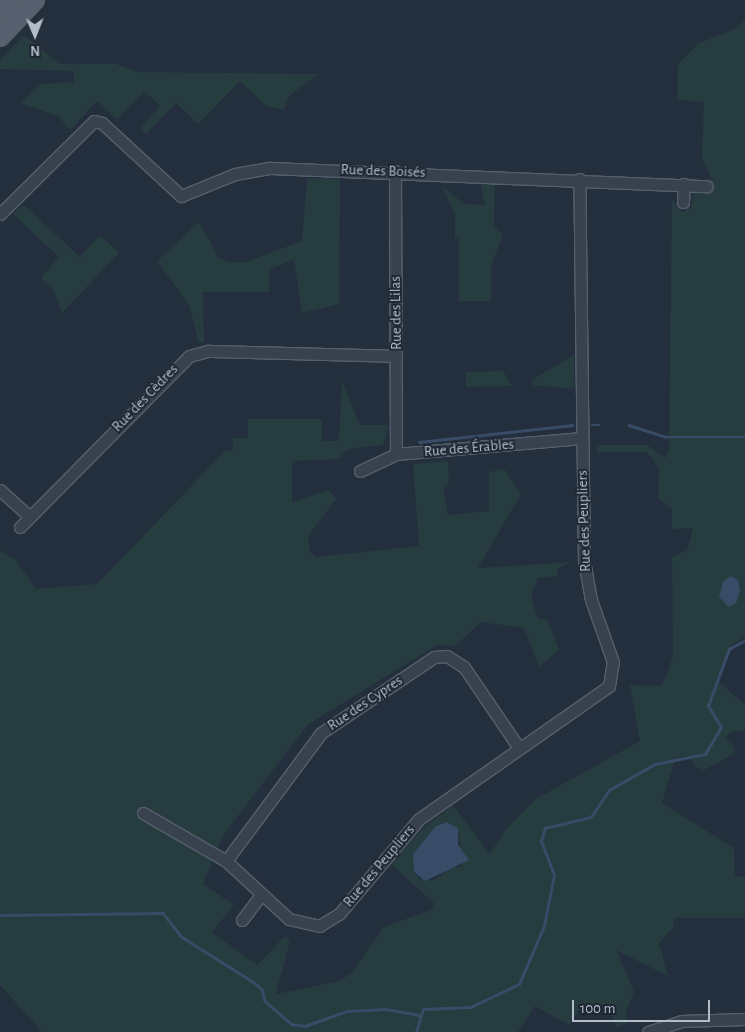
<!DOCTYPE html>
<meta charset="utf-8">
<style>
body{margin:0}
#map{position:relative;width:745px;height:1032px;overflow:hidden;background:#242f3e;font-family:"Alegreya Sans",sans-serif}
div>[style]{position:absolute}
[style*='--x']{left:calc(var(--x)*1px);top:calc(var(--y)*1px);width:calc(var(--w)*1px);rotate:calc(var(--a)*1deg)}
.green>*{inset:0;background:#263c3f}
.water>*{inset:0;background:#394c67}
.stream>*{height:2.5px;margin:-1.25px;padding:0 1.25px;transform-origin:1.25px;border-radius:1.25px;background:#394c67}
.roads{filter:drop-shadow(1px 0 #565f6c) drop-shadow(-1px 0 #565f6c) drop-shadow(0 1px #565f6c) drop-shadow(0 -1px #565f6c)}
.minor>*{height:11px;margin:-5.5px;padding:0 5.5px;transform-origin:5.5px;border-radius:5.5px;background:#38414e}
.primary>*{height:18px;margin:-9px;padding:0 9px;transform-origin:9px;border-radius:9px;background:#56606e}
span{translate:-50% -50%;white-space:nowrap;text-align:center;line-height:1.15;-webkit-text-stroke:4px #1d2633;paint-order:stroke}
.street-label{font-size:15px;color:#b4bcc9}
.north{position:absolute;left:10px;top:10px;width:50px;height:50px;-webkit-text-stroke:4px #1d2633;paint-order:stroke;rotate:179deg;font-size:14px;font-weight:700;line-height:20px;text-align:center;color:#b4bcc9}
.north::after{content:'';display:block;margin:auto;width:18px;height:22px;background:#b4bcc9;clip-path:polygon(50% 0,100% 100%,50% 72%,0 100%)}
.scale{position:absolute;left:572px;top:1000px;width:138px;height:22px;box-sizing:border-box;border:2px solid #b4bcc9;border-top:0;padding-left:6px;font-size:15px;line-height:18px;white-space:nowrap;color:#b4bcc9;-webkit-text-stroke:4px #1d2633;paint-order:stroke}
</style>
<div id="map">
<div class="green">
<i style="clip-path:polygon(evenodd,745px 19px,745px 637px,732px 645px,718px 681px,745px 705px,745px 731px,731px 732px,725px 738px,735px 748px,734px 754px,704px 770px,696px 767px,690px 756px,675px 758px,662px 803px,734px 848px,735px 877px,745px 876px,745px 918px,674px 918px,673px 928px,659px 943px,668px 976px,616px 950px,634px 992px,625px 1013px,628px 1023px,616px 1027px,610px 1009px,579px 1010px,569px 1025px,535px 1006px,518px 1032px,42px 1032px,0 985px,0 551px,15px 559px,36px 589px,97px 584px,225px 451px,233px 451px,233px 438px,248px 438px,248px 419px,322px 419px,322px 441px,339px 441px,342px 381px,360px 425px,389px 425px,383px 445px,348px 449px,338px 459px,292px 461px,292px 502px,329px 490px,336px 499px,308px 536px,310px 552px,316px 557px,419px 546px,413px 464px,448px 461px,449px 482px,443px 488px,448px 515px,489px 511px,489px 472px,504px 469px,521px 494px,478px 568px,572px 562px,558px 568px,557px 576px,538px 578px,531px 597px,538px 619px,547px 619px,559px 650px,539px 667px,524px 628px,481px 622px,455px 646px,437px 645px,307px 725px,222px 837px,203px 884px,234px 905px,212px 932px,257px 965px,285px 936px,290px 940px,276px 994px,340px 981px,352px 972px,384px 927px,431px 910px,434px 903px,391px 864px,422px 829px,453px 805px,490px 854px,506px 829px,536px 799px,640px 741px,630px 685px,661px 686px,667px 675px,673px 655px,672px 557px,687px 550px,693px 528px,672px 529px,672px 509px,658px 498px,659px 469px,651px 457px,645px 452px,597px 452px,597px 445px,647px 445px,665px 458px,669px 450px,672px 200px,683px 212px,691px 207px,694px 192px,711px 192px,712px 180px,702px 157px,704px 102px,677px 100px,678px 64px,699px 43px,733px 30px,745px 19px,443px 822px,459px 835px,462px 867px,451px 867px,434px 880px,420px 879px,414px 872px,436px 826px,443px 822px)"></i>
<i style="clip-path:polygon(24px 35px,60px 64px,116px 64px,137px 72px,318px 74px,289px 96px,284px 110px,266px 106px,240px 81px,198px 124px,176px 103px,146px 134px,140px 128px,160px 106px,144px 91px,117px 119px,97px 101px,70px 130px,58px 116px,20px 103px,41px 84px,74px 82px,74px 71px,0 69px,0 60px)"></i>
<i style="clip-path:polygon(307px 178px,340px 179px,339px 304px,302px 313px,294px 259px,269px 270px,269px 292px,203px 292px,204px 342px,199px 343px,189px 305px,157px 261px,199px 222px,219px 258px,229px 262px,246px 262px,302px 241px)"></i>
<i style="clip-path:polygon(481px 184px,495px 184px,494px 225px,503px 235px,491px 266px,491px 301px,459px 301px,459px 239px,455px 238px,455px 214px,442px 186px,464px 204px,485px 205px)"></i>
<i style="clip-path:polygon(23px 204px,80px 257px,100px 235px,119px 253px,62px 313px,54px 291px,41px 278px,59px 257px,13px 214px)"></i>
<i style="clip-path:polygon(574px 355px,574px 389px,532px 385px,532px 380px)"></i>
<i style="clip-path:polygon(503px 371px,512px 386px,466px 387px,466px 372px)"></i>
</div>
<div class="water">
<i style="clip-path:polygon(731px 576px,738px 580px,740px 591px,736px 603px,729px 607px,719px 597px,723px 582px)"></i>
<i style="clip-path:polygon(446px 822px,458px 828px,458px 845px,469px 860px,425px 881px,414px 872px,413px 854px,436px 826px)"></i>
</div>
<div class="stream">
<i style="--x:592;--y:425;--w:7;--a:0"></i>
<i style="--x:629;--y:425;--w:39;--a:18"></i>
<i style="--x:666;--y:437;--w:79;--a:0"></i>
<i style="--x:419;--y:442;--w:154;--a:-6.3"></i>
<i style="--x:0;--y:915;--w:163;--a:-0.7"></i>
<i style="--x:163;--y:913;--w:31;--a:52"></i>
<i style="--x:182;--y:937;--w:83;--a:32.2"></i>
<i style="--x:252;--y:981;--w:13;--a:39"></i>
<i style="--x:262;--y:989;--w:12;--a:76"></i>
<i style="--x:265;--y:1001;--w:35;--a:41"></i>
<i style="--x:291;--y:1024;--w:14;--a:8"></i>
<i style="--x:305;--y:1026;--w:45;--a:-19.7"></i>
<i style="--x:347;--y:1011;--w:39;--a:-3"></i>
<i style="--x:386;--y:1009;--w:35;--a:10"></i>
<i style="--x:416;--y:1032;--w:24;--a:-73"></i>
<i style="--x:423;--y:1009;--w:48;--a:-2.4"></i>
<i style="--x:471;--y:1007;--w:53;--a:-25.6"></i>
<i style="--x:519;--y:984;--w:63;--a:-66.7"></i>
<i style="--x:544;--y:926;--w:52;--a:-78.9"></i>
<i style="--x:554;--y:875;--w:36;--a:-111"></i>
<i style="--x:541;--y:841;--w:14;--a:-73"></i>
<i style="--x:545;--y:828;--w:47;--a:-13.4"></i>
<i style="--x:591;--y:817;--w:32;--a:-56"></i>
<i style="--x:609;--y:790;--w:53;--a:-29.5"></i>
<i style="--x:655;--y:764;--w:51;--a:-11.3"></i>
<i style="--x:705;--y:754;--w:31;--a:-59"></i>
<i style="--x:721;--y:727;--w:25;--a:-122"></i>
<i style="--x:708;--y:706;--w:61;--a:-69.8"></i>
<i style="--x:729;--y:649;--w:18;--a:-29"></i>
</div>
<div class="roads">
<div class="minor">
<i style="--x:395;--y:171;--w:283;--a:89.8"></i>
<i style="--x:683;--y:202;--w:18;--a:-87"></i>
<i style="--x:0;--y:214;--w:132;--a:-44.7"></i>
<i style="--x:94;--y:121;--w:8;--a:14"></i>
<i style="--x:102;--y:123;--w:108;--a:42.7"></i>
<i style="--x:181;--y:196;--w:58;--a:-22.2"></i>
<i style="--x:235;--y:174;--w:36;--a:-10"></i>
<i style="--x:270;--y:168;--w:437;--a:2.4"></i>
<i style="--x:360;--y:471;--w:40;--a:-25"></i>
<i style="--x:396;--y:454;--w:187;--a:-4.9"></i>
<i style="--x:0;--y:490;--w:40;--a:42"></i>
<i style="--x:20;--y:527;--w:240;--a:-45.3"></i>
<i style="--x:189;--y:356;--w:20;--a:-15"></i>
<i style="--x:208;--y:351;--w:188;--a:1.5"></i>
<i style="--x:143;--y:813;--w:96;--a:30"></i>
<i style="--x:226;--y:861;--w:86;--a:42.6"></i>
<i style="--x:289;--y:919;--w:31;--a:13"></i>
<i style="--x:319;--y:926;--w:23;--a:-31"></i>
<i style="--x:339;--y:914;--w:124;--a:-49.9"></i>
<i style="--x:419;--y:819;--w:232;--a:-35"></i>
<i style="--x:609;--y:686;--w:24;--a:-81"></i>
<i style="--x:613;--y:662;--w:66;--a:-109.5"></i>
<i style="--x:591;--y:600;--w:40;--a:-100"></i>
<i style="--x:584;--y:561;--w:382;--a:-90.7"></i>
<i style="--x:226;--y:861;--w:159;--a:-53.4"></i>
<i style="--x:321;--y:733;--w:136;--a:-33.9"></i>
<i style="--x:434;--y:657;--w:13;--a:-4"></i>
<i style="--x:447;--y:656;--w:20;--a:33"></i>
<i style="--x:464;--y:667;--w:98;--a:55.8"></i>
<i style="--x:242;--y:920;--w:31;--a:-53"></i>
<i style="--x:648;--y:1032;--w:35;--a:-18"></i>
<i style="--x:681;--y:1021;--w:64;--a:-1.8"></i>
</div>
<div class="primary">
<i style="--x:0;--y:13;--w:18;--a:-47"></i>
<i style="--x:0;--y:37;--w:51;--a:-46.6"></i>
</div>
</div>
<div class="street-label">
<span style="left:383px;top:171px;rotate:2deg">Rue des Boisés</span>
<span style="left:396px;top:313px;rotate:-91deg">Rue des Lilas</span>
<span style="left:145px;top:398px;rotate:-46deg">Rue des Cèdres</span>
<span style="left:469px;top:448px;rotate:-5deg">Rue des Érables</span>
<span style="left:584px;top:521px;rotate:-92deg">Rue des Peupliers</span>
<span style="left:365px;top:703px;rotate:-34deg">Rue des Cypres</span>
<span style="left:379px;top:866px;rotate:-50deg">Rue des Peupliers</span>
</div>
<div class="north">N</div>
<div class="scale">100 m</div>
</div>
